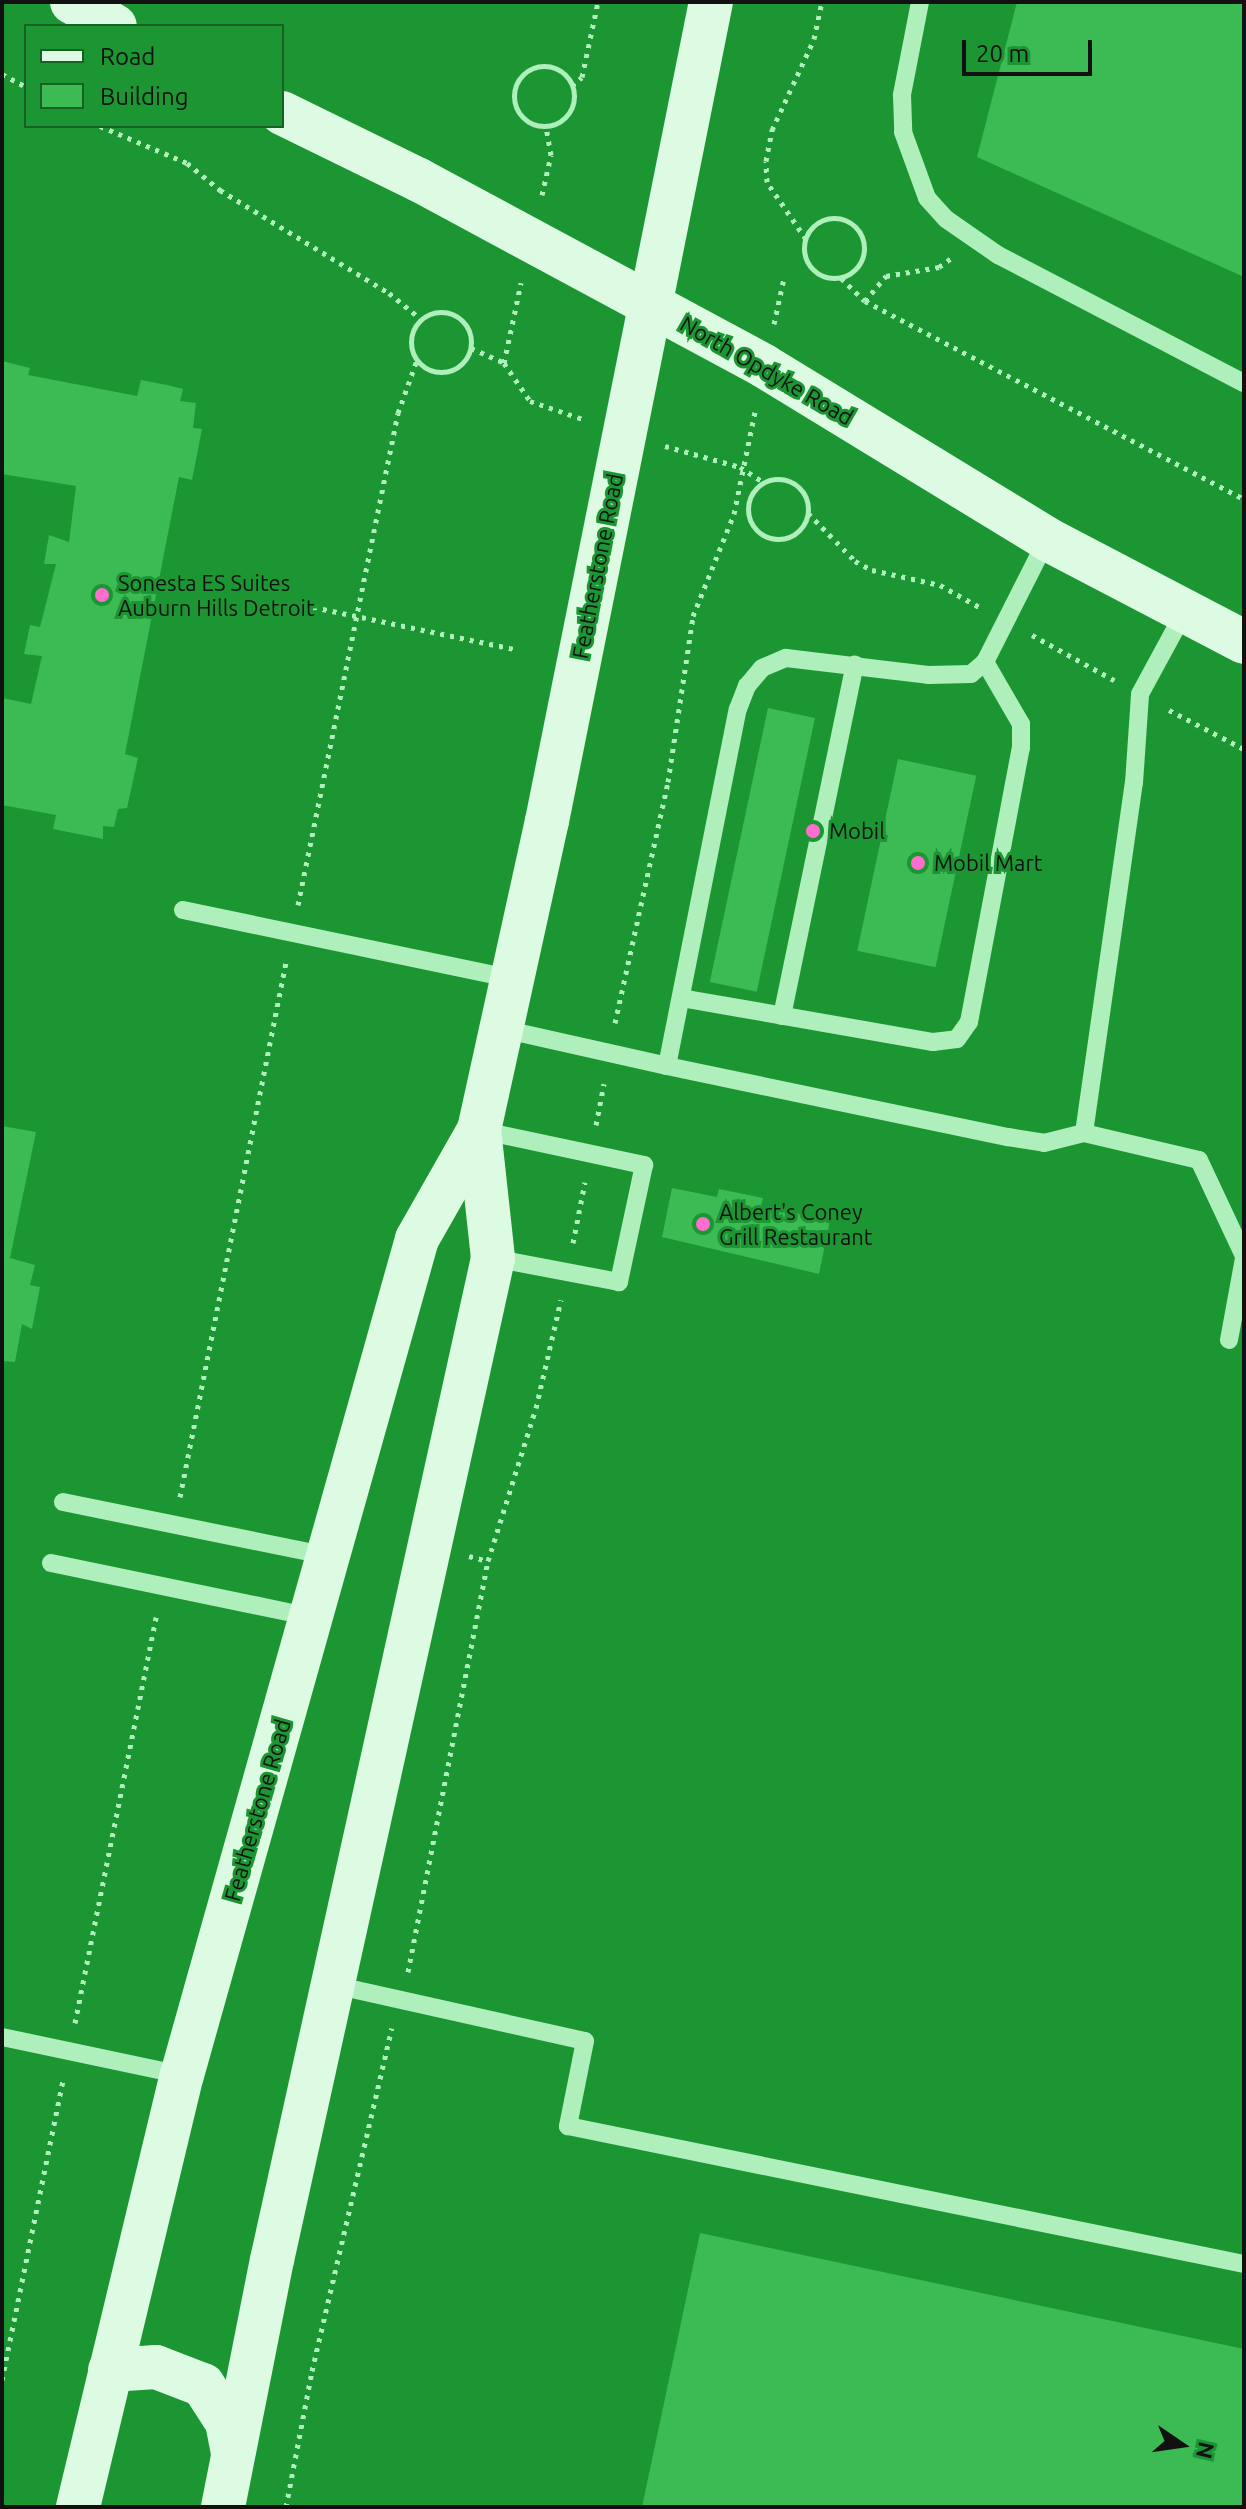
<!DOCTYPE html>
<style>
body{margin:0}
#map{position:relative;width:1246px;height:2509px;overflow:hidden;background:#1c9633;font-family:Ubuntu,sans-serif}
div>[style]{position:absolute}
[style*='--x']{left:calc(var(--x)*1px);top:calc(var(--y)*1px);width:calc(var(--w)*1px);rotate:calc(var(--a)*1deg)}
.building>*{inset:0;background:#3cba53;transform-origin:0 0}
.path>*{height:5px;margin-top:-2.5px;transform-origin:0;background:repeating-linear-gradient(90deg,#afefbb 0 4px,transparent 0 10px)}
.path>.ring{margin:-2.5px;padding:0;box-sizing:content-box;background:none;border:5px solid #afefbb;border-radius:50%}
.lane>*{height:18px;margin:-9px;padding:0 9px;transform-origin:9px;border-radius:9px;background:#afefbb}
.secondary>*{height:44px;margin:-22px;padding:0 22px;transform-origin:22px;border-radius:22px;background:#ddfbe3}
.dots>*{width:22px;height:22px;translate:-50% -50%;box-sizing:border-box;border:4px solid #1c9633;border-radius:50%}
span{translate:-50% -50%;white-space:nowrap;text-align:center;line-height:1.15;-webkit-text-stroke:6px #1c9633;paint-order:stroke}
.street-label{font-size:22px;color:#111}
.poi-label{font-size:22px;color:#111}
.left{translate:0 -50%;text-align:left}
.frame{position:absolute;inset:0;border:4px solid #111;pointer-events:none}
.legend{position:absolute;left:24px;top:24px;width:260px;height:104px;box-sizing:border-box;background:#1c9633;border:2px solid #186125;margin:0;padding:10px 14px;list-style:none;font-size:24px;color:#111}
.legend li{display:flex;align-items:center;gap:16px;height:40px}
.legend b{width:40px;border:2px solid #186125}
.north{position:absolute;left:1142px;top:2405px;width:80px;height:80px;-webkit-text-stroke:6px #1c9633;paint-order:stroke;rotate:103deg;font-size:22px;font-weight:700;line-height:32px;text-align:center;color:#111}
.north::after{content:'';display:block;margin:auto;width:28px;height:36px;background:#111;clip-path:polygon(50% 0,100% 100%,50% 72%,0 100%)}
.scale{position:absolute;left:962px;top:40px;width:130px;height:36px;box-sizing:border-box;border:4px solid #111;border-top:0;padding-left:10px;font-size:24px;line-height:28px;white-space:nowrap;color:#111;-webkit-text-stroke:6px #1c9633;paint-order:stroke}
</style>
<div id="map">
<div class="building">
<i style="clip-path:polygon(1017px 2px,1244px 2px,1244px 277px,977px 157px)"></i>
<i style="clip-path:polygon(2px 361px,30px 368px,28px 375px,137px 396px,141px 380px,167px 385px,183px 389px,180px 401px,196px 403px,193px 428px,202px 429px,192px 480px,179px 477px,125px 754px,138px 758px,127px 808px,118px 809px,114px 827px,103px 826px,103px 839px,53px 829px,56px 815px,2px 805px,2px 698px,31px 704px,42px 656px,24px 654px,30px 625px,40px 627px,56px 564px,44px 564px,49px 535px,69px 542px,76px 486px,2px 474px)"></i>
<i style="left:768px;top:708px;width:48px;height:280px;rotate:12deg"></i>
<i style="left:898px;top:759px;width:80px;height:196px;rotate:12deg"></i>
<i style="clip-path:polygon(2px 1126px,36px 1132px,10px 1258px,35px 1265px,30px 1285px,40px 1287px,32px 1329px,22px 1324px,15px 1362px,2px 1361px)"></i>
<i style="clip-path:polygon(672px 1188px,717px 1197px,719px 1189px,763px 1198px,761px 1206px,830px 1220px,819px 1274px,662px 1237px)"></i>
<i style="clip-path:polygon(700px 2233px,1244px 2349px,1244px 2507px,642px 2507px)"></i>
</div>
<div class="path">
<i class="ring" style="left:514px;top:66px;width:55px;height:55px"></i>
<i style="--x:2;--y:74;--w:27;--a:28"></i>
<i style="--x:572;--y:86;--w:13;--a:-42"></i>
<i style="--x:582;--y:77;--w:77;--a:-78"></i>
<i style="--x:100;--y:126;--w:95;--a:23"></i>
<i style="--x:187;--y:163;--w:43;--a:39.3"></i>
<i style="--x:220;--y:190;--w:198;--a:31.4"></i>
<i style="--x:389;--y:293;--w:41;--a:39.1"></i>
<i style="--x:542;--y:195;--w:41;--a:-77.3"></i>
<i style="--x:551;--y:155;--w:29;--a:-100"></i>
<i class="ring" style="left:804px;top:218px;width:55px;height:55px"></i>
<i style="--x:806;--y:239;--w:69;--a:-124.4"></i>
<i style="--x:767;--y:182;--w:21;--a:-93"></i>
<i style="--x:766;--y:161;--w:32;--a:-79"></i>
<i style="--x:772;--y:130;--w:100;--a:-65.2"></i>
<i style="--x:814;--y:39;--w:38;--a:-78"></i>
<i style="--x:841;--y:278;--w:33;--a:44"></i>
<i style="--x:865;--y:301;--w:428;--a:27.6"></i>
<i style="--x:865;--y:301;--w:33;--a:-50"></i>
<i style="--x:886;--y:276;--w:54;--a:-9.6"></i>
<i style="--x:939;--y:267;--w:14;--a:-36"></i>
<i class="ring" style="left:411px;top:312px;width:55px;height:55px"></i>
<i style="--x:774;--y:324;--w:47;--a:-77.7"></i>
<i style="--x:471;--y:348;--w:36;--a:24"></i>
<i style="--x:504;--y:363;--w:46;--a:55.6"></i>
<i style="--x:530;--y:401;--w:56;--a:18.8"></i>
<i style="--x:504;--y:363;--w:82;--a:-78"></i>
<i style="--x:665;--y:446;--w:78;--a:15.6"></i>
<i style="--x:740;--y:467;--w:27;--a:33"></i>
<i class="ring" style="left:748px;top:479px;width:55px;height:55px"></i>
<i style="--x:808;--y:513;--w:67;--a:45.6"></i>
<i style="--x:855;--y:561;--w:19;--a:28"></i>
<i style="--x:872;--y:570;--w:70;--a:12.4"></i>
<i style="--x:940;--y:585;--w:47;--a:29.3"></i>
<i style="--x:313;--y:607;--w:205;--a:11.8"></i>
<i style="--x:1032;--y:635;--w:94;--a:28.8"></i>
<i style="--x:1169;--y:710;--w:85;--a:27.5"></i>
<i style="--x:298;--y:905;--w:502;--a:-78.51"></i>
<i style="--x:398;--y:413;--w:56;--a:-70.3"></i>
<i style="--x:615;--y:1023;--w:247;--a:-77.6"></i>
<i style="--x:668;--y:782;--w:168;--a:-81.4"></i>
<i style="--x:693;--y:616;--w:110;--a:-68.1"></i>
<i style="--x:734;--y:514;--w:104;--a:-78.4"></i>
<i style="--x:596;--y:1125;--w:42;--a:-79"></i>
<i style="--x:573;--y:1243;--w:62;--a:-78.9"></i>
<i style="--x:180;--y:1497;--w:545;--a:-78.79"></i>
<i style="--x:469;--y:1556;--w:20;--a:15"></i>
<i style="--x:408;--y:1972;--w:419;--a:-79"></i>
<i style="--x:488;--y:1561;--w:160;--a:-72.6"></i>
<i style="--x:536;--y:1408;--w:111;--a:-77"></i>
<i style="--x:75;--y:2023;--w:414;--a:-78.7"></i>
<i style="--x:2;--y:2380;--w:306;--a:-78.5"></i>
<i style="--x:286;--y:2507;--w:138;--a:-79.2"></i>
<i style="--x:312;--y:2371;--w:352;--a:-76.9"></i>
</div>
<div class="lane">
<i style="--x:920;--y:2;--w:95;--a:101"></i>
<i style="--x:902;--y:95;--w:37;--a:88"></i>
<i style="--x:903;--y:132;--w:70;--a:70"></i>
<i style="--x:927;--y:198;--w:28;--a:48"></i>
<i style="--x:946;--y:219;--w:63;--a:34.7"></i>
<i style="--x:998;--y:255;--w:277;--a:27.5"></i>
<i style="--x:183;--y:910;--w:337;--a:11.8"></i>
<i style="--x:681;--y:998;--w:256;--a:9.9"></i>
<i style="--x:933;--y:1042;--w:24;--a:-7"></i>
<i style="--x:957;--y:1039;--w:21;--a:-55"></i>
<i style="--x:969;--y:1022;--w:279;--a:-79.3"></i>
<i style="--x:1021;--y:748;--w:24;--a:-90"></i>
<i style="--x:1021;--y:724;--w:72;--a:-120.1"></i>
<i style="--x:782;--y:1016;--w:359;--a:-78.3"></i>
<i style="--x:502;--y:1029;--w:169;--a:12.6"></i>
<i style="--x:667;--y:1066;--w:364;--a:-78.8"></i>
<i style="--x:738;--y:709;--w:25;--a:-69"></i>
<i style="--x:747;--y:686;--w:23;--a:-50"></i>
<i style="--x:762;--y:668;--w:26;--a:-23"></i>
<i style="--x:786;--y:658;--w:143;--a:6.8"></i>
<i style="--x:928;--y:675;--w:43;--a:-1.3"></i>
<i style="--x:971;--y:674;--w:18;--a:-41"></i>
<i style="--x:985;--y:662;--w:138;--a:-63.2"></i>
<i style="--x:667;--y:1066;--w:348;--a:11.8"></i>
<i style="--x:1008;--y:1137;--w:36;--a:9"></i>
<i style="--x:1044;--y:1143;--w:41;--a:-14"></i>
<i style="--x:1084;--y:1133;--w:354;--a:-81.9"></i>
<i style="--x:1134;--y:783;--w:89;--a:-86.1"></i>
<i style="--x:1140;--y:694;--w:94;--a:-61.5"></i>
<i style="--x:479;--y:1130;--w:169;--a:12"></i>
<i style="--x:644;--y:1165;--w:120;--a:102.1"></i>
<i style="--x:619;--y:1282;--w:128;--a:-169.2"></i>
<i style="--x:1084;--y:1133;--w:118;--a:13.2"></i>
<i style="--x:1199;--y:1160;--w:106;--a:64.9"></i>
<i style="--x:1229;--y:1340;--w:83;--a:-79.6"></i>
<i style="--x:63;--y:1502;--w:271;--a:11.5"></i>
<i style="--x:51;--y:1563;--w:266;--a:11.7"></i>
<i style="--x:334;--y:1985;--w:257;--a:12.6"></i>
<i style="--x:585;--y:2041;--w:87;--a:101.3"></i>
<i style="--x:568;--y:2126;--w:690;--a:11.54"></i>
<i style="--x:2;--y:2037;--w:184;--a:11.9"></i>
</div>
<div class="secondary">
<i style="--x:72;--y:2;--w:49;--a:29.2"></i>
<i style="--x:282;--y:113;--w:153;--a:26.1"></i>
<i style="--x:419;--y:180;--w:392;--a:28.3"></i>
<i style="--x:764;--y:366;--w:332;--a:31.4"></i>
<i style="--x:1047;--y:539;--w:222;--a:27.6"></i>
<i style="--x:110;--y:2370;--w:46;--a:-3.7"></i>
<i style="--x:156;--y:2367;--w:50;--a:21"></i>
<i style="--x:203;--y:2385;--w:44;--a:57"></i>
<i style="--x:227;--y:2422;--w:31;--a:79"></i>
<i style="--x:78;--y:2507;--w:444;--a:-76.5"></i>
<i style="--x:182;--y:2075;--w:868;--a:-74.3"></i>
<i style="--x:417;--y:1239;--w:125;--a:-60.4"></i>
<i style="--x:479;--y:1130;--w:316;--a:-77.6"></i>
<i style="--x:547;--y:821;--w:835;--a:-78.68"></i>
<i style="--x:223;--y:2507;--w:252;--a:-78.8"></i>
<i style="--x:272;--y:2260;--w:1026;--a:-77.56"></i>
<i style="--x:493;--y:1258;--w:129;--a:-96.2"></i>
</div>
<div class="dots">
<i style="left:102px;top:595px;background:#ff6ece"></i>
<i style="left:813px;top:831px;background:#ff6ece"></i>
<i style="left:918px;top:863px;background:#ff6ece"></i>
<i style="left:703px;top:1224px;background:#ff6ece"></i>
</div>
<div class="street-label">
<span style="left:767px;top:370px;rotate:30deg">North Opdyke Road</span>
<span style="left:597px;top:566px;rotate:-79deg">Featherstone Road</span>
<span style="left:257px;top:1810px;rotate:-74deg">Featherstone Road</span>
</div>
<div class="poi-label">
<span class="left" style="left:118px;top:595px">Sonesta ES Suites<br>Auburn Hills Detroit</span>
<span class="left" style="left:829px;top:831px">Mobil</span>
<span class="left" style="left:934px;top:863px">Mobil Mart</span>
<span class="left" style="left:719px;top:1224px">Albert's Coney<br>Grill Restaurant</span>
</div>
<div class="frame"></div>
<ul class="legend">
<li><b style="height:10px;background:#ddfbe3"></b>Road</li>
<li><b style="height:22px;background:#3cba53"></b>Building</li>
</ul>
<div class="north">N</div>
<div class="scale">20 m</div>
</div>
